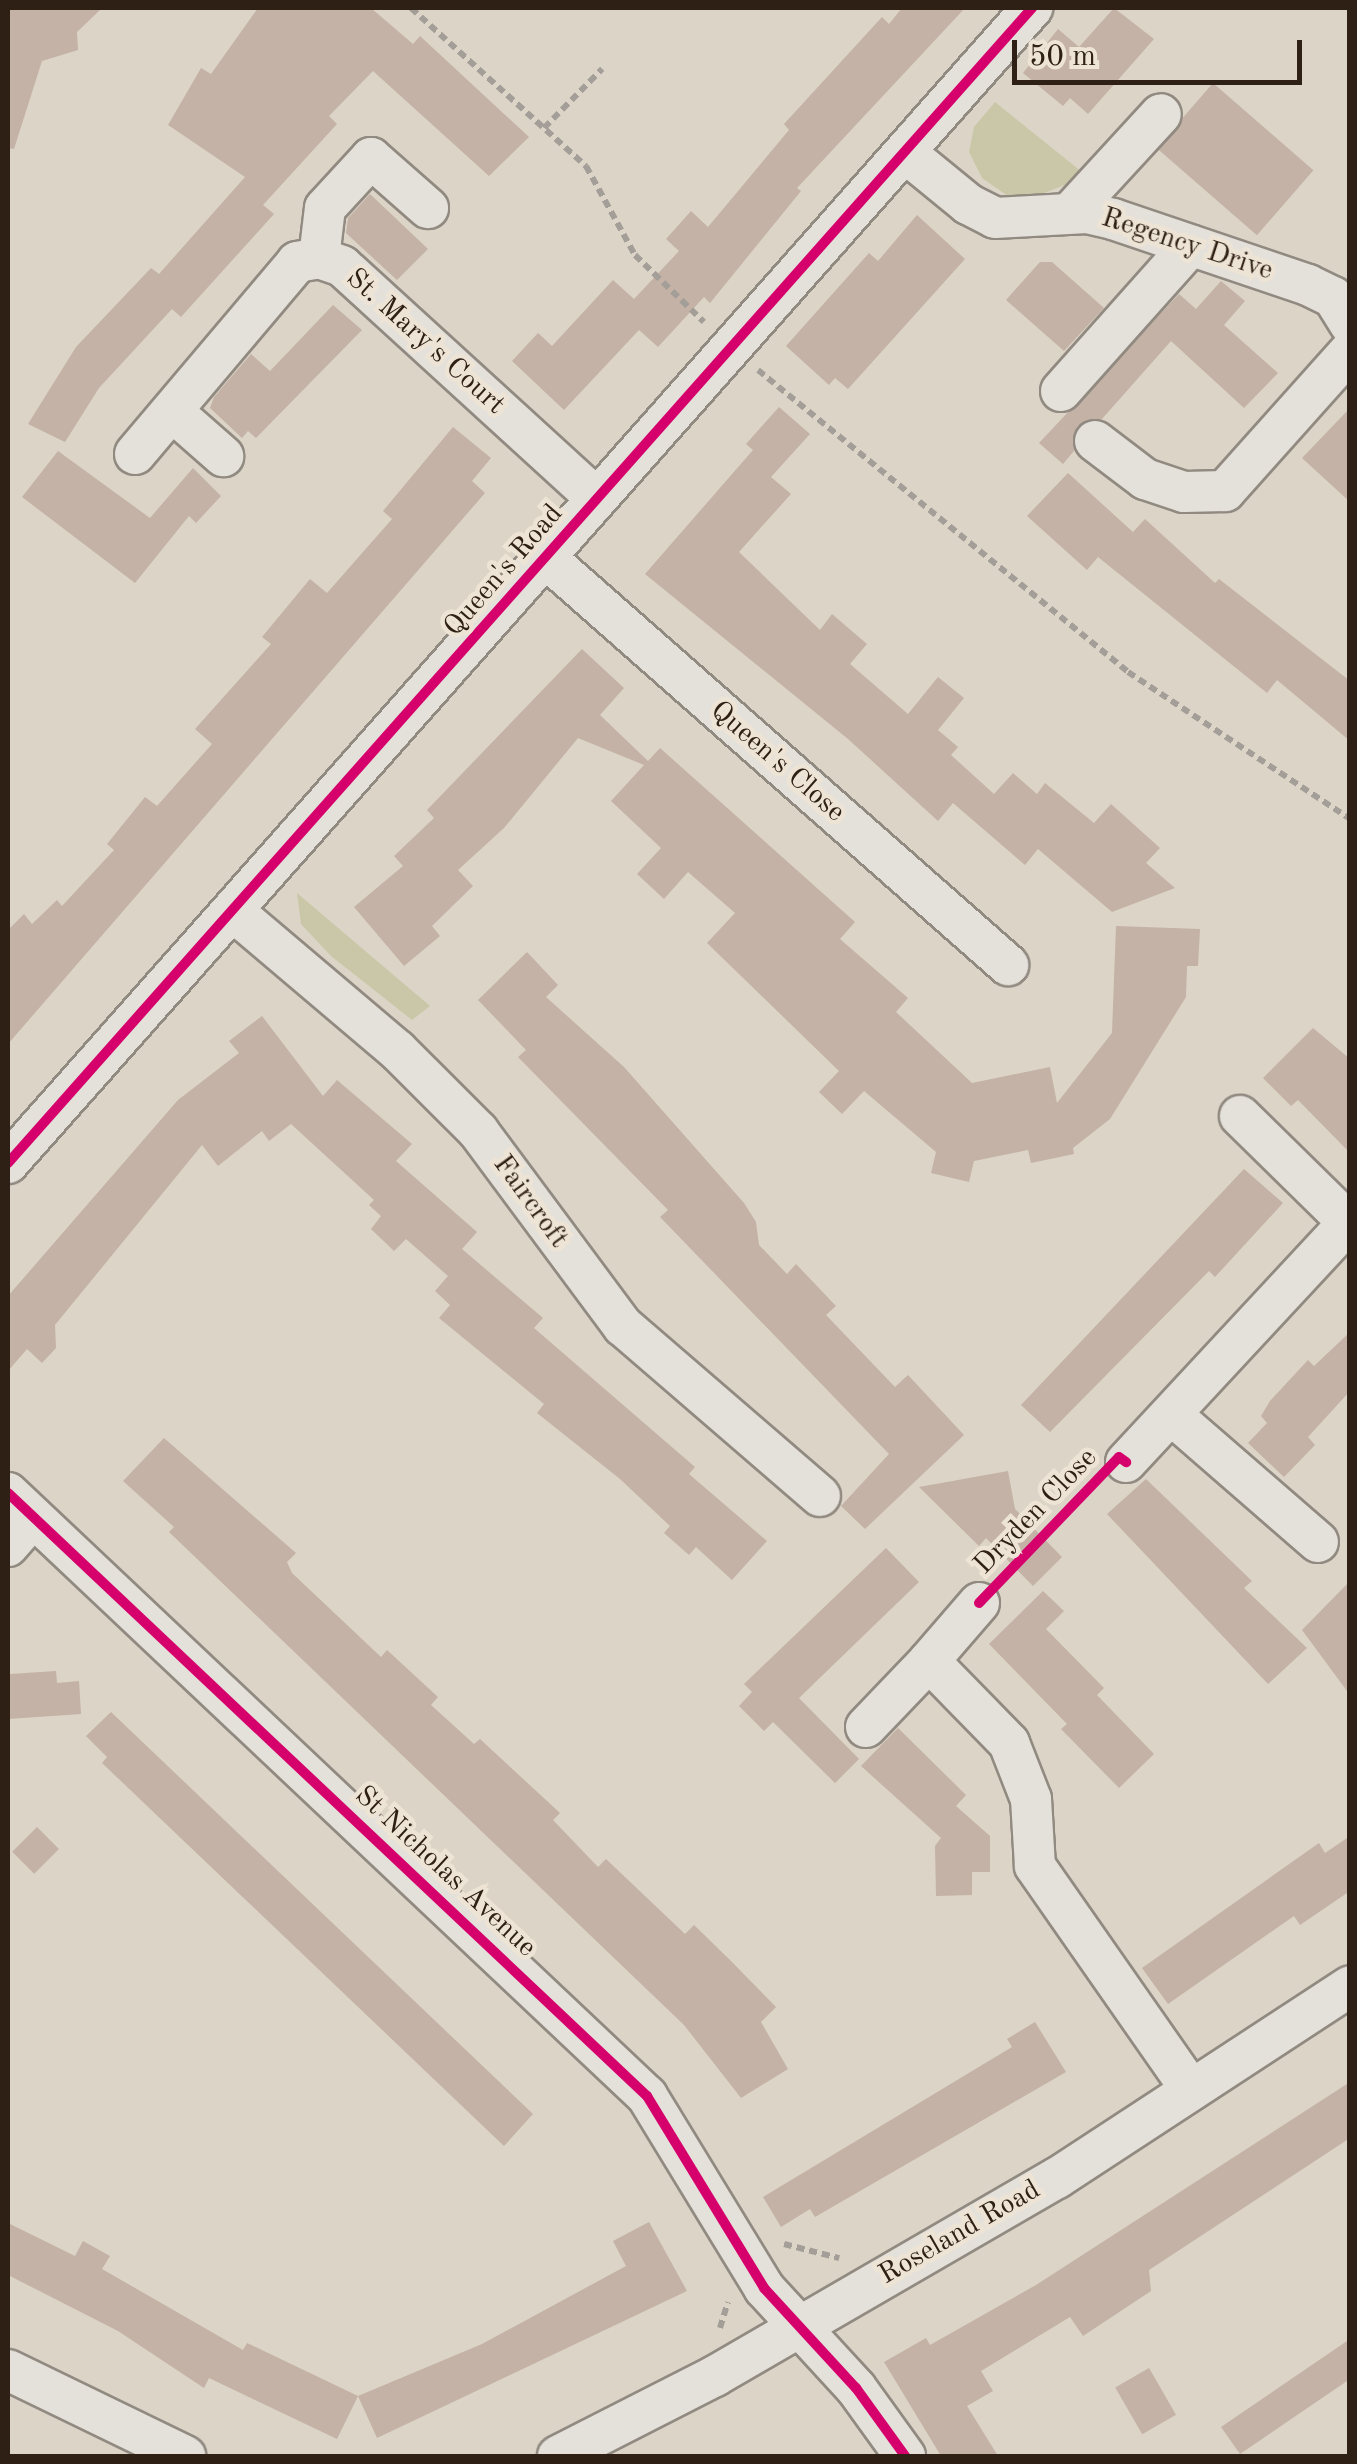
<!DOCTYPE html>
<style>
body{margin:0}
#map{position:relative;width:1357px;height:2464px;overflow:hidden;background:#dcd4c7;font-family:"Old Standard TT",serif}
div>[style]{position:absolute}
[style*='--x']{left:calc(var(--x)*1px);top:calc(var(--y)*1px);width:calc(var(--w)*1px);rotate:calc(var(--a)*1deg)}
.green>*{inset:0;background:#c9c7a8}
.building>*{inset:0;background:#c3b2a5;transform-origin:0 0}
.path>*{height:6px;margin-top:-3px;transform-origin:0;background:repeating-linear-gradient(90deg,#a49e98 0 8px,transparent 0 13px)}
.roads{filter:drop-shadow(2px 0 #918a81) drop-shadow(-2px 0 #918a81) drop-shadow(0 2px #918a81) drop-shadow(0 -2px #918a81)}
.minor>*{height:40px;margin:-20px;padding:0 20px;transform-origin:20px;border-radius:20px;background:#e4e0da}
.cycleway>*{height:10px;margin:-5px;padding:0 5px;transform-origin:5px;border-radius:5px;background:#d6006c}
span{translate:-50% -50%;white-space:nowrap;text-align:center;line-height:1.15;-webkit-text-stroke:9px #eee4d5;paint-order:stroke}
.street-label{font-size:28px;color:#2f2015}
.frame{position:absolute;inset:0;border:10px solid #2f2015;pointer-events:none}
.scale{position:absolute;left:1012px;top:40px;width:290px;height:45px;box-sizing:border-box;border:5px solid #2f2015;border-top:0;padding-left:12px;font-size:30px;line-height:35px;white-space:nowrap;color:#2f2015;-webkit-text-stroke:8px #eee4d5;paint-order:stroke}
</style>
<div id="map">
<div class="green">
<i style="clip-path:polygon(995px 102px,1087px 176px,1037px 196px,1008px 196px,982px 178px,969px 152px,974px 127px)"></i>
<i style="clip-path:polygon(297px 893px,430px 1006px,412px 1020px,331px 956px,301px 924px)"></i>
</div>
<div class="building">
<i style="clip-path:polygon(8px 8px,102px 8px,77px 32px,78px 50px,42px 61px,14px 149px,8px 148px)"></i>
<i style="clip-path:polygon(258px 8px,371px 8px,413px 44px,420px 36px,529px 137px,489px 176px,373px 71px,329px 116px,337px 124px,263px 205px,274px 214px,181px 317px,172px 309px,99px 388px,65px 442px,28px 424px,76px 347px,151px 268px,159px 274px,245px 177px,168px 125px,201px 68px,211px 74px)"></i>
<i style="clip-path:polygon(902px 8px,965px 8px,797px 188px,801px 191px,710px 303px,704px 297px,658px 347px,639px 330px,564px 410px,512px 361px,538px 333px,552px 346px,613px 280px,634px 299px,679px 251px,666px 239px,691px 211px,708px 227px,789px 130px,784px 124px,882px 17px,889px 24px)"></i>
<i style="clip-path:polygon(1114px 8px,1154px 39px,1088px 114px,1070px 98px,1063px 106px,1023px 73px,1058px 29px,1079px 47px)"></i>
<i style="left:1213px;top:83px;width:133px;height:86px;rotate:41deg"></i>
<i style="clip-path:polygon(370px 194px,428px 249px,397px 280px,346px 233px,348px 218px)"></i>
<i style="clip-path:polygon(917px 215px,965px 259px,848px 389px,835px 378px,829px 385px,786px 346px,869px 253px,878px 261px)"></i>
<i style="clip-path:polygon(1040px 262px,1052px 262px,1104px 308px,1064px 351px,1006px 300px)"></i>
<i style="clip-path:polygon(1221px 281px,1245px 301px,1224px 325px,1278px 373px,1244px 408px,1171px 341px,1102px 419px,1077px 426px,1074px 451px,1063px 464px,1039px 443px,1179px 294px,1196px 309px)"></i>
<i style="clip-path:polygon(333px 305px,362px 330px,256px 438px,248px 431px,242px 438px,210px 408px,214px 397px,251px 354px,270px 371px)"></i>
<i style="clip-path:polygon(779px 407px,810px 434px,771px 477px,791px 494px,739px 552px,820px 630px,832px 614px,867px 644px,850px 664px,908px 714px,938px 677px,964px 698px,938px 730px,958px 747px,951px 755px,994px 794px,1013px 773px,1037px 794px,1045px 783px,1094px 823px,1111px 804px,1160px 848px,1146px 863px,1175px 888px,1112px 912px,1038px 849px,1025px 865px,953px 803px,938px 821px,848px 739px,645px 574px,753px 450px,746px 444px)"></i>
<i style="clip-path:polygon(1350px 408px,1350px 502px,1302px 458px)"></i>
<i style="clip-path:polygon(453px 427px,491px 458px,472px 481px,485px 493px,8px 1044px,8px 930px,24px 914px,32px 924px,57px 900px,62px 906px,114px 850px,107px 844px,145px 797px,157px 806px,212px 744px,195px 729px,271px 644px,262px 637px,310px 579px,327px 593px,392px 519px,383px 511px)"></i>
<i style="clip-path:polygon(58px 451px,150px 518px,193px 468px,221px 496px,196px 523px,189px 516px,135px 583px,22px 497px)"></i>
<i style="clip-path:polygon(1068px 473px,1133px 532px,1145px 519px,1215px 583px,1219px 579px,1350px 681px,1350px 741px,1277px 680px,1267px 693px,1098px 557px,1087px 570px,1027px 516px)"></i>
<i style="clip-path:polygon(582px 649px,624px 688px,600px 715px,648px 761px,660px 748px,855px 922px,840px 939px,908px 998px,896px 1012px,972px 1083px,1050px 1067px,1057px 1103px,1112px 1033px,1116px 926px,1200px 929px,1198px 966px,1187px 966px,1186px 997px,1110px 1119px,1073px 1148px,1074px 1154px,1031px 1163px,1028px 1150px,974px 1161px,969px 1182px,931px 1173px,936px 1152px,864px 1091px,842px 1114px,819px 1092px,839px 1071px,707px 943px,735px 913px,688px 872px,664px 899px,637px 874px,661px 848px,611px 801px,644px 765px,578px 738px,504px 828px,458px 870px,473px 886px,432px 926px,440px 936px,404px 966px,354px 907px,403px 866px,394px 856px,434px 818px,427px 810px)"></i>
<i style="clip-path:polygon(527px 952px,558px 985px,546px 997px,624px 1067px,744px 1203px,756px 1222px,759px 1245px,787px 1274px,796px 1264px,836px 1306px,826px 1315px,895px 1387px,908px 1375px,964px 1435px,865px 1529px,841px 1506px,889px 1454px,660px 1217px,668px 1210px,518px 1057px,526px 1050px,478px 1000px)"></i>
<i style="clip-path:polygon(262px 1016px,323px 1096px,337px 1080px,412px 1144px,396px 1161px,477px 1232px,462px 1249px,543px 1318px,534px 1328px,695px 1467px,689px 1474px,767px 1541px,732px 1580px,696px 1547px,689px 1555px,664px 1533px,670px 1526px,620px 1479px,537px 1413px,544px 1404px,439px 1318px,450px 1305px,435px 1291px,448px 1276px,406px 1239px,394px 1251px,371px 1229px,381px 1216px,369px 1205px,374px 1200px,291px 1124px,269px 1141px,262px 1131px,218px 1166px,202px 1145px,55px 1325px,56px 1348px,42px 1363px,27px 1349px,8px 1371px,8px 1296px,178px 1100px,239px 1053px,229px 1041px)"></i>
<i style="clip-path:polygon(1313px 1028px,1350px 1059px,1350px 1153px,1298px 1100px,1291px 1106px,1263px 1078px)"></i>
<i style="clip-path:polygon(1244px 1169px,1283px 1203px,1215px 1277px,1209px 1271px,1050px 1432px,1021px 1405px)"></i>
<i style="clip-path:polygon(1350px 1332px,1350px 1391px,1308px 1437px,1315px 1445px,1284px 1477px,1248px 1443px,1267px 1423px,1261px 1416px,1270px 1401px,1308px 1360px,1314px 1366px)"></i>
<i style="clip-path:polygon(164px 1438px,296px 1553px,287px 1562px,292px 1573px,381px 1657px,387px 1650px,438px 1697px,431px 1705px,474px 1744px,480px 1739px,560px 1813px,553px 1820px,598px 1867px,606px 1859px,685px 1934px,694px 1925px,730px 1960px,776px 2007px,761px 2022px,788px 2069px,741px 2098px,684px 2025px,169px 1532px,174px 1527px,123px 1481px)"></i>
<i style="clip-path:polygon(1008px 1471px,1015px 1509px,1062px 1557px,1033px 1586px,986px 1538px,979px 1546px,919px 1487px)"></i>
<i style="clip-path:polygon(1146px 1479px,1252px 1581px,1244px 1588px,1307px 1648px,1268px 1684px,1107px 1514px)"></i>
<i style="clip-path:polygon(886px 1548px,919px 1582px,799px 1698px,859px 1759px,835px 1783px,773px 1722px,764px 1731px,739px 1706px,752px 1692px,744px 1684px)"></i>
<i style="clip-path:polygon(1350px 1581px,1350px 1695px,1302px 1630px)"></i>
<i style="clip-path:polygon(1043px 1591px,1064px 1611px,1046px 1629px,1104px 1688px,1097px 1695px,1154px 1754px,1119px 1788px,1061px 1729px,1067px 1724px,989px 1644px)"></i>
<i style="clip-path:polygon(56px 1671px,57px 1683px,79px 1681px,81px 1714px,8px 1719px,10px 1674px)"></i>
<i style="clip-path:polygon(111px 1712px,533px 2114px,504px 2146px,102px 1763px,107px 1757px,86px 1736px)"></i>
<i style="clip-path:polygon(898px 1728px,966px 1795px,956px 1806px,990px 1836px,990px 1872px,972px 1872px,972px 1895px,936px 1896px,935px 1846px,941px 1838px,861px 1766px)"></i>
<i style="left:37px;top:1827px;width:31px;height:35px;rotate:45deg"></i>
<i style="clip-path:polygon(1350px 1836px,1350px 1891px,1300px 1925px,1294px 1916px,1168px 2004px,1142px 1968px,1319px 1843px,1325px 1853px)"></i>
<i style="clip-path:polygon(1035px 2022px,1066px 2072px,815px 2217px,810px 2209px,781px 2227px,763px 2197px,1012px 2047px,1007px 2039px)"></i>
<i style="clip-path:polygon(1350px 2082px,1350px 2138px,1149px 2270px,1151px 2291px,1083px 2336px,1070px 2317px,981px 2371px,993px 2391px,967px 2406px,998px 2456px,941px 2456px,884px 2362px,926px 2338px,930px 2345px,1036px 2285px)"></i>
<i style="clip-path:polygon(649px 2222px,687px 2291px,377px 2438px,358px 2396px,482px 2344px,626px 2266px,613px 2241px)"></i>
<i style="clip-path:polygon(8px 2223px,75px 2256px,83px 2241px,110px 2256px,102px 2269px,243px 2350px,247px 2343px,358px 2396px,337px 2439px,209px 2378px,204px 2388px,118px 2331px,8px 2275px)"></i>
<i style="clip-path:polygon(1350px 2339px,1350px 2379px,1240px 2454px,1221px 2427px)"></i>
<i style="left:1149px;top:2368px;width:54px;height:39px;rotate:60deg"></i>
</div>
<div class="path">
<i style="--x:411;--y:8;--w:236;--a:42.1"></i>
<i style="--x:586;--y:166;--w:102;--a:61.2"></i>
<i style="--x:635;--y:255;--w:96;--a:44.2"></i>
<i style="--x:544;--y:128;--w:83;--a:-45.5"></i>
<i style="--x:758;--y:370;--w:478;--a:39.2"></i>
<i style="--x:1128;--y:672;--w:266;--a:33.5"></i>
<i style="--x:784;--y:2244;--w:57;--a:14.3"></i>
<i style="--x:720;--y:2328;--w:27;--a:-73"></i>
</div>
<div class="roads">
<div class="minor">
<i style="--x:907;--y:154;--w:79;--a:39.3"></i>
<i style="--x:968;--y:204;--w:30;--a:27"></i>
<i style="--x:995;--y:218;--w:92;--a:-3.1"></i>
<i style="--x:1087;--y:213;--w:27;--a:13"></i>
<i style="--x:1113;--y:219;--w:206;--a:18.7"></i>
<i style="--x:1308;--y:285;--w:28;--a:26"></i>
<i style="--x:1333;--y:297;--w:32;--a:58"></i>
<i style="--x:1070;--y:213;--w:134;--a:-47.4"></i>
<i style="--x:319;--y:258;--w:50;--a:-83.2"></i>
<i style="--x:325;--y:208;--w:68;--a:-47.4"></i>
<i style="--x:371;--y:158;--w:76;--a:41.3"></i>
<i style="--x:1061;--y:391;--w:195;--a:-48.3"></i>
<i style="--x:173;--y:412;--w:67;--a:41.3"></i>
<i style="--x:1095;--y:441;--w:63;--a:37.2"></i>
<i style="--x:1145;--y:479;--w:41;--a:18.4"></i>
<i style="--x:1184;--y:492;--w:41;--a:-1.4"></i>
<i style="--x:1225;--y:491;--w:188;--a:-48.2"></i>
<i style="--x:135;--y:454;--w:251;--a:-49.8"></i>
<i style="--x:297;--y:262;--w:22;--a:-10"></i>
<i style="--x:319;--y:258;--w:24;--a:19"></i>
<i style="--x:342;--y:266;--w:345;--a:42.4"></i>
<i style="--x:546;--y:558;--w:616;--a:41.38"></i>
<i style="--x:234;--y:912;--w:214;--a:40.3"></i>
<i style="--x:397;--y:1050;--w:115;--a:45"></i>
<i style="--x:478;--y:1131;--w:243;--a:53.4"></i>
<i style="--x:623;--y:1326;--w:260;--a:40.8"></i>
<i style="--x:1240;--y:1116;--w:151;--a:44.5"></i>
<i style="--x:8;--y:1163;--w:1544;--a:-48.44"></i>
<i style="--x:1173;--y:1416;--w:192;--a:41"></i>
<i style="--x:1126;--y:1462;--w:329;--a:-47.1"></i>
<i style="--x:8;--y:1493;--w:879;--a:43.34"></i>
<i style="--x:647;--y:2096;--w:225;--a:58.6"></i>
<i style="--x:764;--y:2288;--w:136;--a:47.4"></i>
<i style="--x:856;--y:2388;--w:84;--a:54.2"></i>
<i style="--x:8;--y:1546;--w:38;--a:-49"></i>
<i style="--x:979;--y:1603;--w:77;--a:130.8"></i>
<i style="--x:929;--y:1661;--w:115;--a:45.7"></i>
<i style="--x:1009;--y:1743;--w:60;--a:68.6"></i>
<i style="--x:1031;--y:1799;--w:67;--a:86.6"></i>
<i style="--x:1035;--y:1866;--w:273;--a:55.1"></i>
<i style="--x:866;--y:1727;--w:91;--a:-46.3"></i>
<i style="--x:8;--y:2370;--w:197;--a:25.9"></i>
<i style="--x:558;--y:2456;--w:176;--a:-27"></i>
<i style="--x:715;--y:2376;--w:395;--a:-30.1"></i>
<i style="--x:1057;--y:2178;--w:350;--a:-33.2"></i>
</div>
</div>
<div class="cycleway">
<i style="--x:8;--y:1163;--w:1544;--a:-48.44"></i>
<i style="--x:8;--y:1493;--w:879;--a:43.34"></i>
<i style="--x:647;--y:2096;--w:225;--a:58.6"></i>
<i style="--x:764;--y:2288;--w:136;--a:47.4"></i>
<i style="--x:856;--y:2388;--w:84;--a:54.2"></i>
<i style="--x:979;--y:1603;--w:202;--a:-46.2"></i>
<i style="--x:1119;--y:1457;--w:9;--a:36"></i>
</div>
<div class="street-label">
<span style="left:1187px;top:245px;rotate:18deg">Regency Drive</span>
<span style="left:425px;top:342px;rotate:42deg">St. Mary's Court</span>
<span style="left:504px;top:571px;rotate:-49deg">Queen's Road</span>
<span style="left:777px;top:762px;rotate:41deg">Queen's Close</span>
<span style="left:530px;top:1202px;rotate:54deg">Faircroft</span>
<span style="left:1036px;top:1512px;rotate:-46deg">Dryden Close</span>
<span style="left:445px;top:1872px;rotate:43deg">St Nicholas Avenue</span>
<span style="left:960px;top:2233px;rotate:-30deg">Roseland Road</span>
</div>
<div class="frame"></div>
<div class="scale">50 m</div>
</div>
